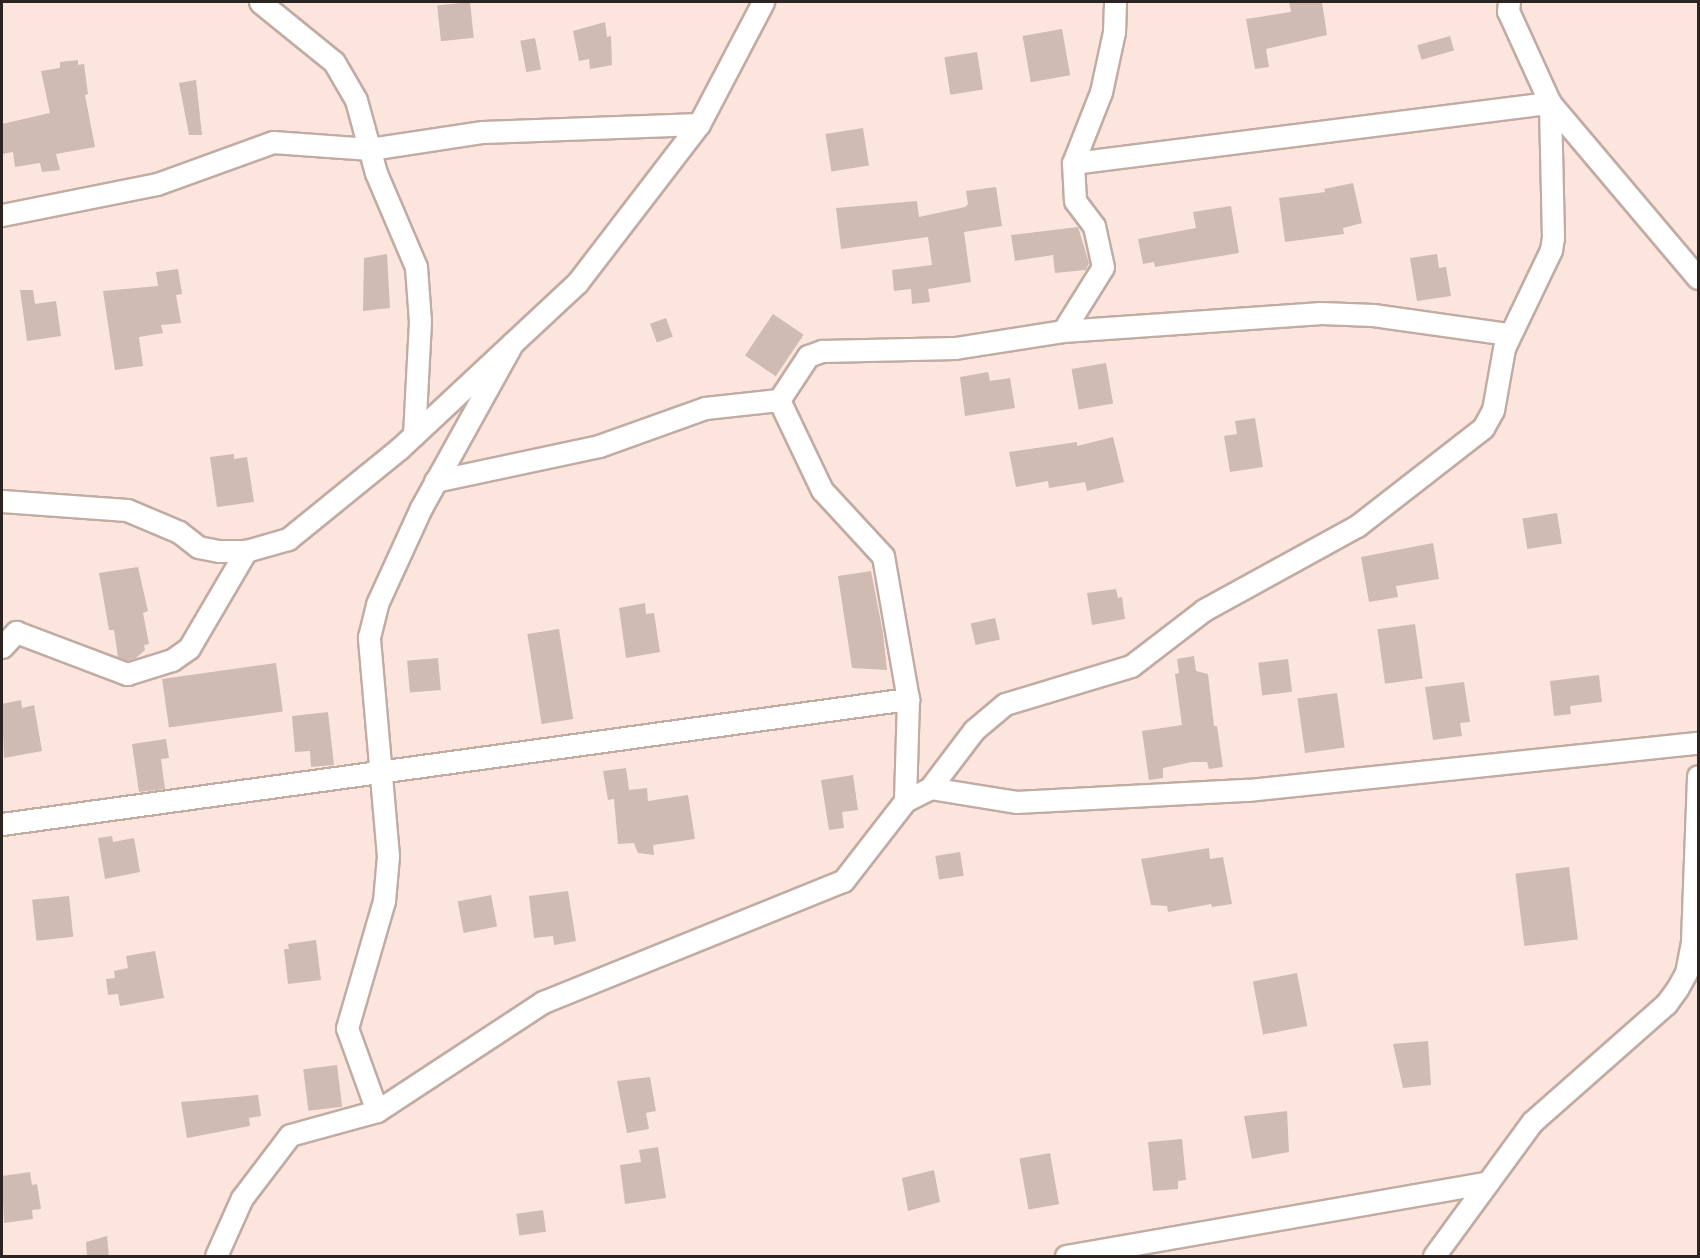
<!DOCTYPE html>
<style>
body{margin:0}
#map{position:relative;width:1700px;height:1258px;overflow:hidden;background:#fbe5dd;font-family:Signika,sans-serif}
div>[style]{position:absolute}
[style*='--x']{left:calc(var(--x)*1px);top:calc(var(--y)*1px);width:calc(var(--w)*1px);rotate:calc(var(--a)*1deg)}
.building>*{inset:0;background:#d0bbb3;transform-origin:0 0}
.roads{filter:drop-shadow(2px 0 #c1aca4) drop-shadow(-2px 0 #c1aca4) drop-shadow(0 2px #c1aca4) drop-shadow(0 -2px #c1aca4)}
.street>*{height:21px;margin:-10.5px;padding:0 10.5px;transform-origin:10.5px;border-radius:10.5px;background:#fff}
span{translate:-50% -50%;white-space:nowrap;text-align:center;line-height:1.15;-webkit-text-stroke:5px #fff;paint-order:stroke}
.frame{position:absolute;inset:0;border:3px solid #2c2421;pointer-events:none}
</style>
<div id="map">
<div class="building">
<i style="left:470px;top:2px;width:36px;height:33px;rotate:84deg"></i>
<i style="clip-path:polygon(1289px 2px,1322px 2px,1327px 35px,1266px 49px,1269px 67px,1255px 69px,1246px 19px,1291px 12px)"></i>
<i style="clip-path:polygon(605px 22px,607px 37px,611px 36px,612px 65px,590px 69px,589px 59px,579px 61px,573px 31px)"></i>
<i style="left:1062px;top:29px;width:47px;height:40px;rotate:80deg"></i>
<i style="left:1450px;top:36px;width:15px;height:34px;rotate:74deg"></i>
<i style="left:535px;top:38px;width:32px;height:15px;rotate:79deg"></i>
<i style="left:977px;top:52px;width:38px;height:33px;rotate:81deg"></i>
<i style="clip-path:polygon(78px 60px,78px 65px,84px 64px,88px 94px,85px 95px,95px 147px,56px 154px,60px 170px,42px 172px,40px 163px,15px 167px,13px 152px,2px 154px,2px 124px,50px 113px,41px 71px,60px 68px,60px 62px)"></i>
<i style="clip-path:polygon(196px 80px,202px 135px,189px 135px,179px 83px)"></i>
<i style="left:863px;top:128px;width:38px;height:38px;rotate:81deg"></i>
<i style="clip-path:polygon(1353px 183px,1362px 223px,1343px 228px,1344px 234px,1285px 242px,1279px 198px,1325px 192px,1324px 189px)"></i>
<i style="clip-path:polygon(996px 187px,1002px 226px,964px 232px,971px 282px,928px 289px,930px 302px,912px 304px,911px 289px,894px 291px,892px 270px,932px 265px,928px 237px,841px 249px,836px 208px,917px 201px,919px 217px,965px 207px,968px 204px,966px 191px)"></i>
<i style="clip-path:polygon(1231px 206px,1239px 253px,1155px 267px,1154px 262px,1143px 264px,1138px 239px,1196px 228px,1193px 212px)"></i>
<i style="clip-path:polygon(1078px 227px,1089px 263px,1086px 270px,1055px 273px,1053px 255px,1015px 261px,1011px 235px)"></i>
<i style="clip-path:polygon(387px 254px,390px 308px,363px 311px,364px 258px)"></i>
<i style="clip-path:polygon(1437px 254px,1439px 268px,1446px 267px,1451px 296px,1417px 301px,1410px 258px)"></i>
<i style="clip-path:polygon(178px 269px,182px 294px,176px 295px,181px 323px,161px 325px,163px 333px,139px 337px,143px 366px,115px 370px,103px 291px,158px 286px,156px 272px)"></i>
<i style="clip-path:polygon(20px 290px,33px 290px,35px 304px,56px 301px,61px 336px,27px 341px)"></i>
<i style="left:773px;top:314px;width:37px;height:50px;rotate:34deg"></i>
<i style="left:666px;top:318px;width:20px;height:17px;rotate:70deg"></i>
<i style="left:1106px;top:363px;width:41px;height:35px;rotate:80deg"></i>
<i style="clip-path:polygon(988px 372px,990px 381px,1010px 378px,1015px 408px,965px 416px,960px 377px)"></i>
<i style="clip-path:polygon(1255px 418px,1263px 467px,1230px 472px,1224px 436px,1237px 434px,1235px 421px)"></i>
<i style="clip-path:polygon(1113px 437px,1124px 482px,1087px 491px,1085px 482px,1049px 488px,1048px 481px,1016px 487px,1009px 452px,1077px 442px,1077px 446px)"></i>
<i style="clip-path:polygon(234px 454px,234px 459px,247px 457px,254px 502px,217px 507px,210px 457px)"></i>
<i style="left:1557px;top:513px;width:31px;height:35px;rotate:81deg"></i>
<i style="clip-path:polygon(1433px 543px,1439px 579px,1396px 586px,1398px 597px,1369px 602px,1361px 557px)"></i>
<i style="clip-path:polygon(138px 567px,148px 611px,143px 613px,149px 644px,144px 645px,145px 650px,136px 658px,127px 661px,118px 657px,114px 630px,109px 630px,99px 573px)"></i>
<i style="clip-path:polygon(871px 571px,883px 633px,887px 670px,852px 668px,838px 576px)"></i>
<i style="clip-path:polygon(1116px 589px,1118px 598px,1122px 597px,1125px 619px,1092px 625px,1087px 593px)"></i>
<i style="clip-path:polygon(645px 603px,646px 614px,654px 613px,660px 652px,626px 658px,619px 608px)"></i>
<i style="left:995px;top:618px;width:22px;height:25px;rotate:77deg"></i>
<i style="left:1415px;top:624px;width:55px;height:38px;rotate:82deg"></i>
<i style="left:559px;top:629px;width:91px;height:32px;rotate:81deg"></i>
<i style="clip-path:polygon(1194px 656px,1196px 671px,1208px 674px,1214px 726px,1217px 726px,1223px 767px,1209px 769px,1207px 762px,1192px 762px,1163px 768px,1163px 778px,1149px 780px,1142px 731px,1182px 725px,1175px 674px,1179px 673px,1177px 659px)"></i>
<i style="left:438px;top:658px;width:32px;height:31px;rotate:85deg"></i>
<i style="left:1288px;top:659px;width:33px;height:30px;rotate:83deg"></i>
<i style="left:276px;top:663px;width:49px;height:115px;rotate:82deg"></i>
<i style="clip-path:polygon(1599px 675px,1602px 702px,1570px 706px,1571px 714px,1554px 716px,1550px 681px)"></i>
<i style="clip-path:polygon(1464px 682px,1470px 722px,1460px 723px,1462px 736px,1433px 740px,1425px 687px)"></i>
<i style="left:1337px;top:693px;width:55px;height:40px;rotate:82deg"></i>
<i style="clip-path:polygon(21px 700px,22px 708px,34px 705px,42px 751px,4px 758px,2px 704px)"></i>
<i style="clip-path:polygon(328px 712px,334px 765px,311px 767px,310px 751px,295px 752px,292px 716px)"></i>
<i style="clip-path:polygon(166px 739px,169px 758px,161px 759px,165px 789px,139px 792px,132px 744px)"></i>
<i style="clip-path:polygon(626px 768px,629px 790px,647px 788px,648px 801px,688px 795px,695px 839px,653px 845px,654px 855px,638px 853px,634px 843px,618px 844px,614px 799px,608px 800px,603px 771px)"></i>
<i style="clip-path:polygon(853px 775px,858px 810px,842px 812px,844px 828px,829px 830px,821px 780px)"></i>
<i style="clip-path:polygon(112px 836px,113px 842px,134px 838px,140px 872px,105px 879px,98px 838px)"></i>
<i style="clip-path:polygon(1209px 848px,1210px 859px,1223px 857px,1232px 904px,1212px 907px,1211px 904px,1168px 912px,1167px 906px,1151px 905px,1141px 859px)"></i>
<i style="left:960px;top:852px;width:24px;height:25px;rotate:81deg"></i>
<i style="left:1569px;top:867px;width:73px;height:54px;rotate:83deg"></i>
<i style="clip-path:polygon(568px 891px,576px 941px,554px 945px,553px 936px,534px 938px,529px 896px)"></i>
<i style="left:491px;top:895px;width:32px;height:34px;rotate:79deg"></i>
<i style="left:69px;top:896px;width:41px;height:37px;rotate:84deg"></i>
<i style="clip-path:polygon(316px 940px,321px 980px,288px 984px,284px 949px,289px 949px,288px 944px)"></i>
<i style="clip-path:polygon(155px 951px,164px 998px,120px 1006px,118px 994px,108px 995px,106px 979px,115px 978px,114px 971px,128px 968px,126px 956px)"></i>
<i style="left:1297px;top:973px;width:54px;height:45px;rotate:79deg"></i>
<i style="clip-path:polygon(1428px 1041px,1431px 1085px,1403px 1088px,1393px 1044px)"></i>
<i style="left:337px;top:1065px;width:42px;height:34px;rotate:83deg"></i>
<i style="clip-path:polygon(650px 1077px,656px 1111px,646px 1113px,649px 1129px,627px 1133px,617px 1081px)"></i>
<i style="clip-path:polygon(258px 1095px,261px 1116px,249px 1118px,250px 1126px,187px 1138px,181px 1102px)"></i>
<i style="clip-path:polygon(1287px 1111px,1289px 1152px,1252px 1159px,1244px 1116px)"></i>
<i style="clip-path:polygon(1182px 1139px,1186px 1180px,1178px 1181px,1178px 1189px,1153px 1191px,1148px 1142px)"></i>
<i style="clip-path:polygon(658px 1147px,666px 1198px,625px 1204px,620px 1165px,641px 1162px,639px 1150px)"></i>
<i style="left:1050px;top:1153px;width:52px;height:31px;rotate:80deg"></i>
<i style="clip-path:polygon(934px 1170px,940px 1202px,908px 1211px,902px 1178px)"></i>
<i style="clip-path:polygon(30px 1172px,32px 1185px,37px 1184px,41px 1209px,32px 1210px,33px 1219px,4px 1223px,2px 1176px)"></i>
<i style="left:543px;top:1210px;width:22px;height:27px;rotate:82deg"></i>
<i style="clip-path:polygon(107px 1236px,109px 1257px,87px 1257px,86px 1242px)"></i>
</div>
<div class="roads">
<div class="street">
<i style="--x:260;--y:2;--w:95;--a:39"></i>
<i style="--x:334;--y:62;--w:44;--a:59.9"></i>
<i style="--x:356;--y:100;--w:76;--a:74.7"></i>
<i style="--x:376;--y:173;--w:102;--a:66.9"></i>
<i style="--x:416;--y:267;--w:54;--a:85.8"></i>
<i style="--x:420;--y:321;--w:114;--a:93"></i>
<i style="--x:1073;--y:163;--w:481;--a:-7.2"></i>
<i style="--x:1550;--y:103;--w:229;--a:49.8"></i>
<i style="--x:2;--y:215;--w:158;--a:-11.3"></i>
<i style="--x:157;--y:184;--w:123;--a:-19.9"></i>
<i style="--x:273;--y:142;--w:97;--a:4.1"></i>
<i style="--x:370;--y:149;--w:114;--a:-8.6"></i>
<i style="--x:483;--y:132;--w:216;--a:-2.1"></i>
<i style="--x:1063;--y:331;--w:75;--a:-58"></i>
<i style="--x:1103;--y:267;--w:42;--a:-102.4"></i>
<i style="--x:1094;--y:226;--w:31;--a:-127"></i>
<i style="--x:1075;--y:201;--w:38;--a:-93"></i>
<i style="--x:1073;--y:163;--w:76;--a:-68.5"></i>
<i style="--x:1101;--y:92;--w:61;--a:-77.8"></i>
<i style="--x:1114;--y:32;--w:30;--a:-88"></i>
<i style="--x:779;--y:400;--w:100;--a:64.5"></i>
<i style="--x:822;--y:490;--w:90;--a:47.3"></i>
<i style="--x:883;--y:556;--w:145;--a:80.1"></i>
<i style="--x:908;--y:699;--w:102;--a:91.7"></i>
<i style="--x:435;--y:481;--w:168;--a:-12"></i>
<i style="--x:599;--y:446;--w:113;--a:-19.7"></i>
<i style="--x:705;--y:408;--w:74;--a:-6.2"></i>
<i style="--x:779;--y:400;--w:53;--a:-56.6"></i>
<i style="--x:808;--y:356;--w:15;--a:-20"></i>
<i style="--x:822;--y:351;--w:133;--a:-1.3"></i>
<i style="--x:955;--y:348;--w:109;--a:-8.9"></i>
<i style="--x:1063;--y:331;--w:259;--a:-4"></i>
<i style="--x:1321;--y:313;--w:52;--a:2.2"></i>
<i style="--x:1373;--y:315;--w:137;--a:8"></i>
<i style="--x:2;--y:501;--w:125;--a:4.1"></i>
<i style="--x:127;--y:510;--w:56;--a:22.9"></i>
<i style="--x:179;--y:532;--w:24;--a:38"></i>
<i style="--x:198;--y:547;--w:21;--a:11"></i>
<i style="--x:219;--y:551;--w:27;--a:0"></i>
<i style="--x:246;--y:551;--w:44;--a:-15.9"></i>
<i style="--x:288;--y:539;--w:144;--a:-39.1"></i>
<i style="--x:400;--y:448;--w:242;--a:-43"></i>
<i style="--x:577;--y:283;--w:200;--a:-52.5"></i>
<i style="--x:699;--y:124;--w:138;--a:-62.3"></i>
<i style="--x:2;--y:647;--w:21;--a:-47"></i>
<i style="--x:16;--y:632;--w:119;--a:20.7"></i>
<i style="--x:127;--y:674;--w:47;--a:-17.3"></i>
<i style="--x:172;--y:660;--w:21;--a:-35"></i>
<i style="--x:189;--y:648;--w:113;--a:-59.6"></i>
<i style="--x:930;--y:788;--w:87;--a:9.2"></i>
<i style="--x:1016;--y:802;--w:232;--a:-3"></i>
<i style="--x:1248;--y:790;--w:452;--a:-6"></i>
<i style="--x:2;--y:824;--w:915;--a:-7.86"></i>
<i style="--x:377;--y:1111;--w:199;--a:-33.3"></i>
<i style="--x:543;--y:1002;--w:323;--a:-22"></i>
<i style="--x:843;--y:881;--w:101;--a:-52.2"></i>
<i style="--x:905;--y:801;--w:28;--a:-27"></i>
<i style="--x:930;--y:788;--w:73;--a:-52.8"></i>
<i style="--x:974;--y:730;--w:40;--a:-40"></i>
<i style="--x:1005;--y:704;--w:132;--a:-16.8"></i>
<i style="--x:1131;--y:666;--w:92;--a:-37.5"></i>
<i style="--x:1204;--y:610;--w:175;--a:-28.8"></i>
<i style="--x:1357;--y:526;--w:160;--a:-37.9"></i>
<i style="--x:1483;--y:428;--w:21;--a:-61"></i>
<i style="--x:1493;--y:410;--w:63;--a:-79.9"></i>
<i style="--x:1504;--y:348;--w:109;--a:-64.4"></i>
<i style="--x:1551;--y:250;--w:12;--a:-81"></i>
<i style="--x:1553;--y:238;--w:135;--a:-91.3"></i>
<i style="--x:1550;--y:103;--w:101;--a:-114.5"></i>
<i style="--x:1508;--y:11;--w:9;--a:-84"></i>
<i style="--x:216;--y:1256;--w:64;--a:-65.9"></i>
<i style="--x:242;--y:1198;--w:79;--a:-52.7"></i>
<i style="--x:290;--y:1135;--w:90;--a:-15.4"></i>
<i style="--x:377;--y:1111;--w:88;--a:-109.9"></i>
<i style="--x:347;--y:1028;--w:132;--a:-73.8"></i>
<i style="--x:384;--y:901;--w:45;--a:-84.9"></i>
<i style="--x:388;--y:856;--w:220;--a:-95"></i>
<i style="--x:369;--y:637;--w:34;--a:-76"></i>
<i style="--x:377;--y:604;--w:106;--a:-65.4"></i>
<i style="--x:421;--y:508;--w:188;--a:-61"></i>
<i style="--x:1066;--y:1256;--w:428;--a:-9.9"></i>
<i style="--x:1434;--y:1256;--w:166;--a:-53.8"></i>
<i style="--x:1532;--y:1122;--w:179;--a:-41.4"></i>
<i style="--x:1666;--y:1004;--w:19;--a:-54"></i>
<i style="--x:1677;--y:989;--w:18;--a:-61"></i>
<i style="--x:1686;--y:973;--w:33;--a:-79"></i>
<i style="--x:1692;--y:941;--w:165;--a:-87.9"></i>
</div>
</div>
<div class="frame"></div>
</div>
